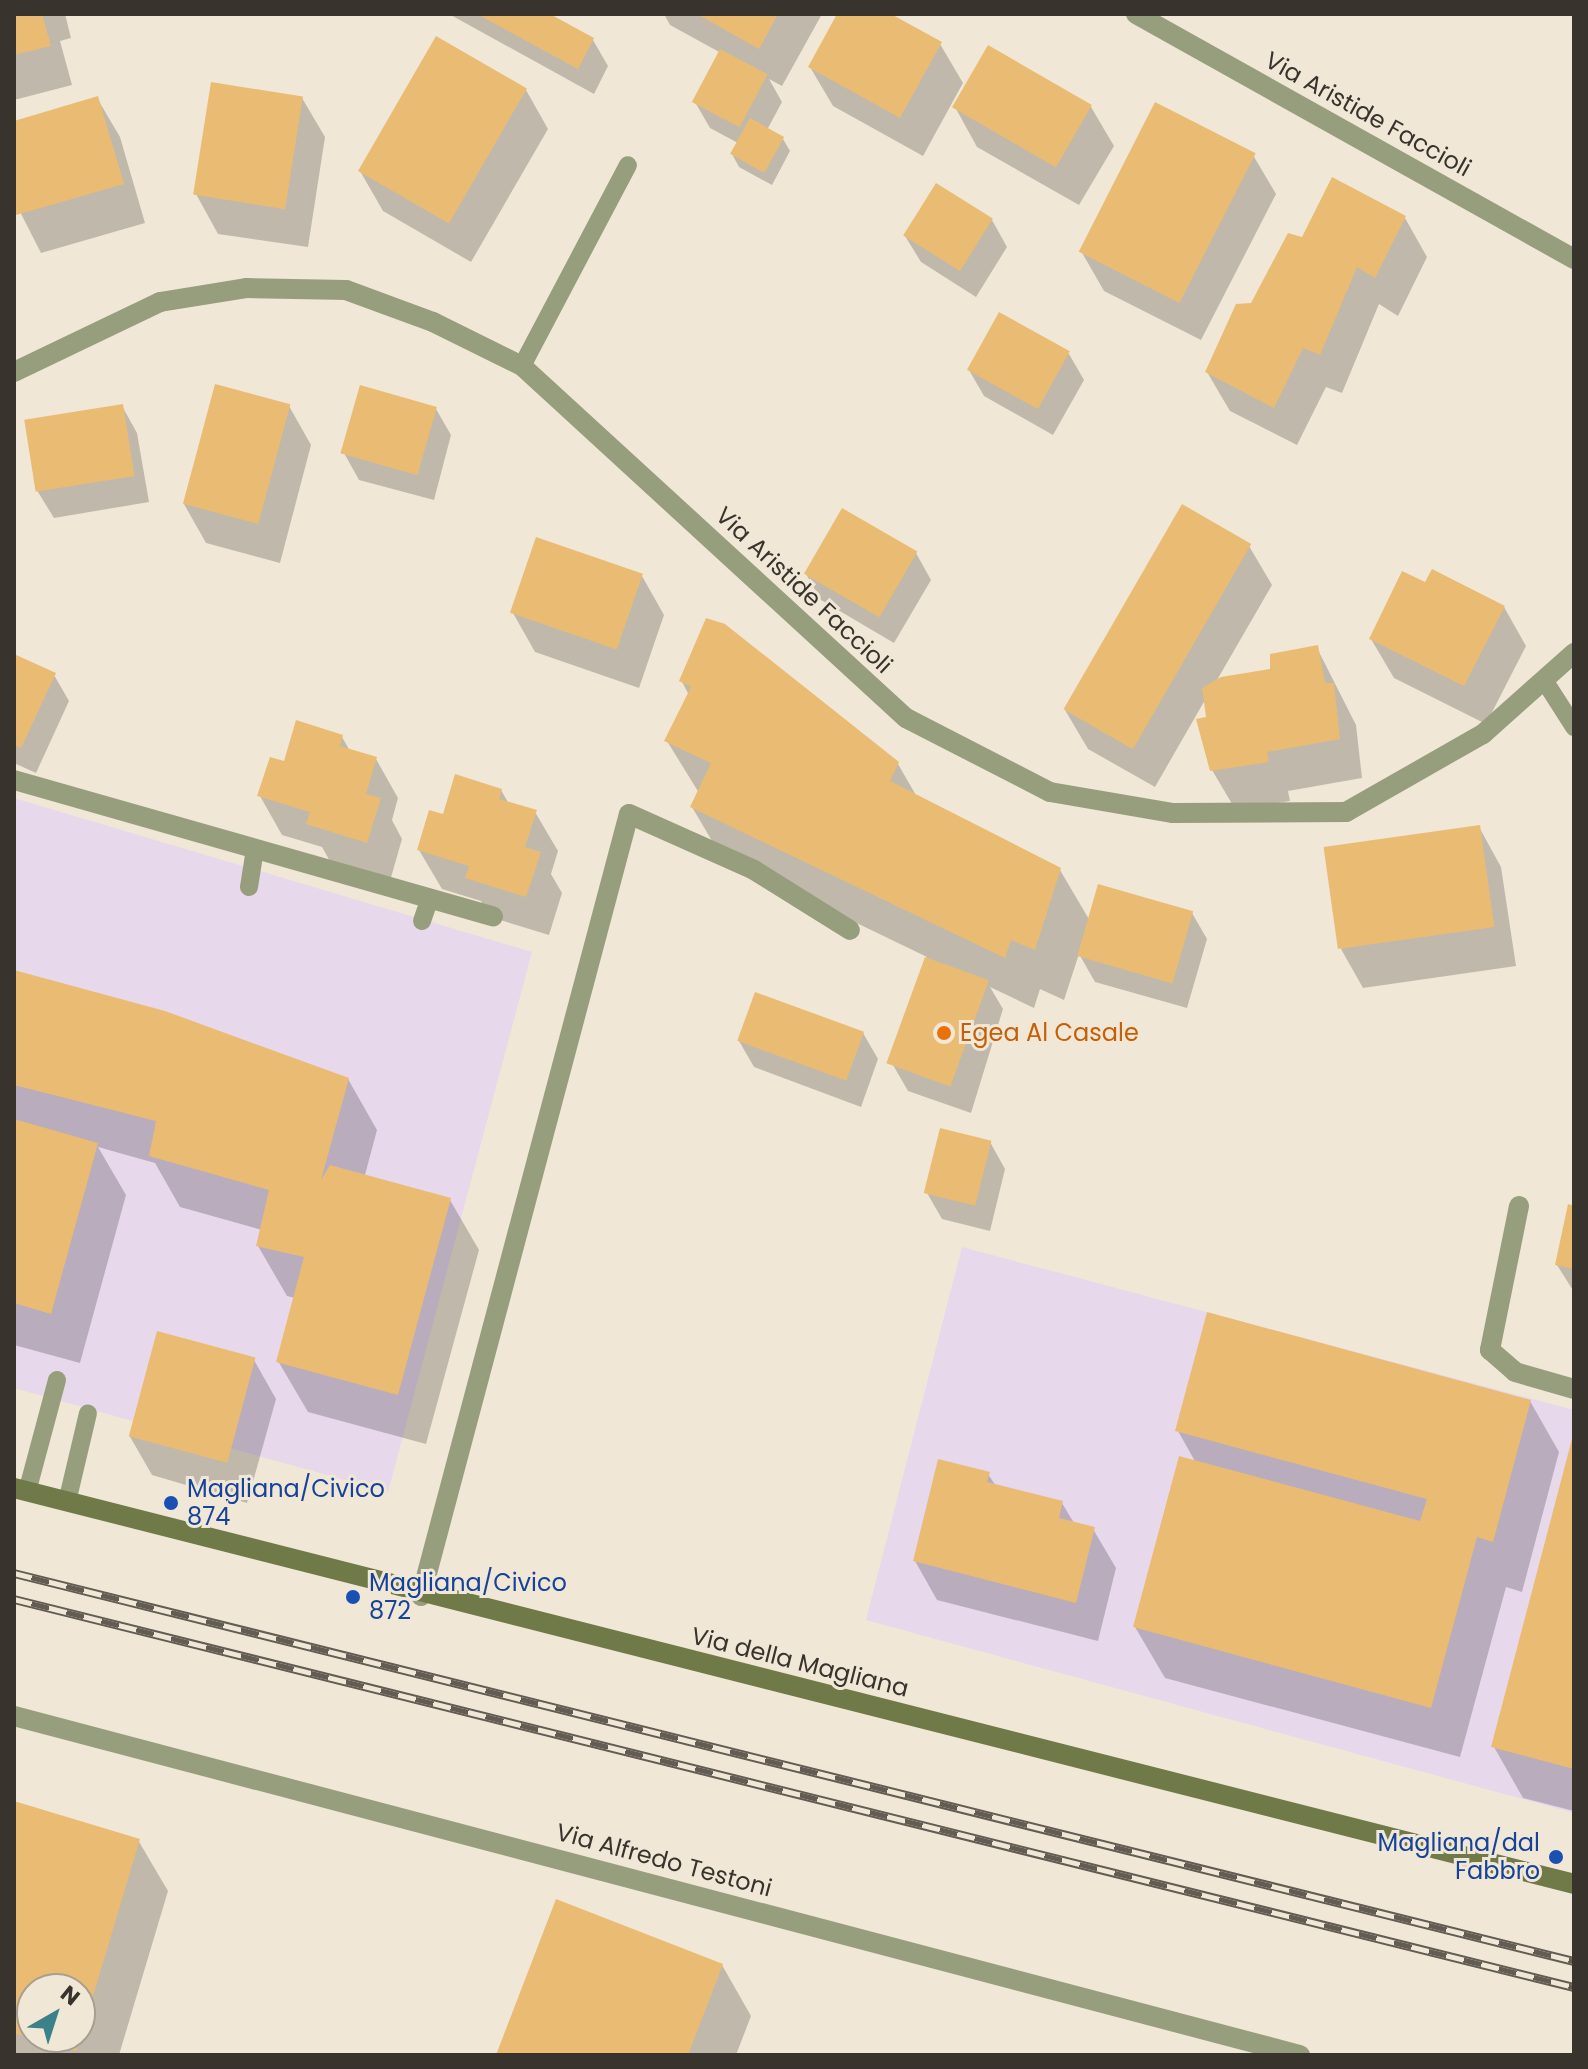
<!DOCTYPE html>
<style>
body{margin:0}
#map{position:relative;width:1588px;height:2069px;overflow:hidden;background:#f1e7d6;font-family:Poppins,sans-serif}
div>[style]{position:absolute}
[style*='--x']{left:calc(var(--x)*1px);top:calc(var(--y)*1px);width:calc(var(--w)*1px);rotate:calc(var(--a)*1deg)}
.commercial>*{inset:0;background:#e8d8eb}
.shadow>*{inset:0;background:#0003}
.building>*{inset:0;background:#eabc73;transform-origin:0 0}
.service>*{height:18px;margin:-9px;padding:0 9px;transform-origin:9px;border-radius:9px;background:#979e7d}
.minor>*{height:20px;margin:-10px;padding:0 10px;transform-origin:10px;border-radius:10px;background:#979e7d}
.secondary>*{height:20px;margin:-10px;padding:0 10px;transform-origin:10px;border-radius:10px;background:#707a48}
.rail>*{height:9px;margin-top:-4.5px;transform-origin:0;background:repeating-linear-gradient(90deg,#f1e7d6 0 18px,#625c53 0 36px);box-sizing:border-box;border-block:2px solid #625c53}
.dots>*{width:22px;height:22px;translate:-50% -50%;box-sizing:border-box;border:4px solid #f1e7d6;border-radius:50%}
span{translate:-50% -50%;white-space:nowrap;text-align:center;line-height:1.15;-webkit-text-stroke:6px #f1e7d6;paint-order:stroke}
.street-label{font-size:24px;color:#38342d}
.food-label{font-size:24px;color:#c56008}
.left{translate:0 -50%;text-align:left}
.transit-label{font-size:24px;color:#164399}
.right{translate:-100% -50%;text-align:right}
.frame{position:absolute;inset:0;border:16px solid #38342d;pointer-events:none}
.north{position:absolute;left:16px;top:1973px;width:80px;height:80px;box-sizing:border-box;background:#f1e7d6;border:2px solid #a79f92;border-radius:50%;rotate:39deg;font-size:22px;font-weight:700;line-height:32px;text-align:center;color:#38342d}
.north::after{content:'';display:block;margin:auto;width:28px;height:36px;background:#3a818a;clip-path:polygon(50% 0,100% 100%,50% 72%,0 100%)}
</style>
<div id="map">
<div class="commercial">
<i style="clip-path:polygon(14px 798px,532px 952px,388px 1492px,14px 1388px)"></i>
<i style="clip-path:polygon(962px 1247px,1574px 1410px,1574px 1813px,866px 1620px)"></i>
</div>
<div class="shadow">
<i style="clip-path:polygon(14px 14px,65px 14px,71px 38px,60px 41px,72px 85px,14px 100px)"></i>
<i style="clip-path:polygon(449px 14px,546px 14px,593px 40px,608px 66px,594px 94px)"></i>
<i style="clip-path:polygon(664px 14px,822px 14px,782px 86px,769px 79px,782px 102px,767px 130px,783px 139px,790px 151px,772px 185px,739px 167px,732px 154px,738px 143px,710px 128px,695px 102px,721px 53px,670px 25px)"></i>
<i style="clip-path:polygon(839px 14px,887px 14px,940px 44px,963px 83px,923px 156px,833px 106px,810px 67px)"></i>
<i style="clip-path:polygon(526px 90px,548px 129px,471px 262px,383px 211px,360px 171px)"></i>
<i style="clip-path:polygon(97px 98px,120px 137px,145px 223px,41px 253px,14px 200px,14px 123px)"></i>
<i style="clip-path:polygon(302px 98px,325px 137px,308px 247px,218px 234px,196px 194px)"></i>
<i style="clip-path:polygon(955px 107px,1091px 107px,1114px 146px,1079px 205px,977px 147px)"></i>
<i style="clip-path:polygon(1253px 155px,1276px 194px,1201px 340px,1104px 291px,1081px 251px)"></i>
<i style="clip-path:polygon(1405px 218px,1427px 257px,1398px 316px,1379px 304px,1342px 393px,1326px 387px,1297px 445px,1230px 411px,1207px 372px,1253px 305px)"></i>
<i style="clip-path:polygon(992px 220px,1007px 247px,976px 297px,921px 262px,905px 236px)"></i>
<i style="clip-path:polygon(1069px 354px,1084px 380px,1053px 435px,984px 396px,969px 370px)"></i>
<i style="clip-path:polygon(122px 406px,137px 433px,149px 502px,54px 518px,38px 492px,26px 423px)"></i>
<i style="clip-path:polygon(289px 406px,311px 445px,280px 563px,206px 543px,184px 504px)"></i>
<i style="clip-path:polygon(436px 409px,451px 435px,434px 500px,359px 480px,344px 453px)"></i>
<i style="clip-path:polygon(1249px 546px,1272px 585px,1217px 680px,1272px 671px,1317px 648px,1356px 725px,1362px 778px,1288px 791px,1290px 801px,1235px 809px,1212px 770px,1205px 700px,1155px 787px,1088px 749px,1065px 710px)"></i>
<i style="clip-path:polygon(916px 553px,931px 580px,894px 643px,821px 600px,806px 574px)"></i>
<i style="clip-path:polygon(642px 576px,664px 615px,639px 688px,535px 652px,513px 613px)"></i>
<i style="clip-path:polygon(1426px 585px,1504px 607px,1526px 646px,1486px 724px,1394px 678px,1371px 639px)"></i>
<i style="clip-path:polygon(14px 656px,54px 675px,69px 701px,36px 773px,14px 763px)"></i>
<i style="clip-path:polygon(681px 680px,898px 764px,917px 797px,1060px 870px,1090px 921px,1192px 913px,1207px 939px,1187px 1008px,1095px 982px,1079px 954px,1064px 1000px,1040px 989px,1034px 1008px,990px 987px,1003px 1009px,971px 1113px,908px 1091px,893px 1065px,927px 957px,722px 858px,692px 807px,699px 793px,667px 741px,689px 695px)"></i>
<i style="clip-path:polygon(342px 737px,350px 751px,376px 759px,398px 798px,392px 820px,402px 839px,390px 881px,331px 863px,322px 847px,282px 835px,260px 796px,285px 763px)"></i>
<i style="clip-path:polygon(501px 790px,509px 804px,535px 812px,558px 851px,551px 874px,562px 893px,549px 935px,490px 917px,481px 901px,442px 889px,419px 850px,444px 817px)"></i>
<i style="clip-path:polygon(1479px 827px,1501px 867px,1516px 966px,1363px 988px,1341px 949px)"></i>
<i style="clip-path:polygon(14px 972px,348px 1079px,377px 1130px,365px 1175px,450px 1200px,479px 1250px,426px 1444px,308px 1412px,278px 1361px,295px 1298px,287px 1296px,258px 1246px,262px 1230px,180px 1207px,155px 1163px,98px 1147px,126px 1195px,80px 1363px,14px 1345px)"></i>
<i style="clip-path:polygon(863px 1033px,878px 1059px,861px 1107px,754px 1067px,739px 1041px)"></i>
<i style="clip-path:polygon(990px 1142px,1005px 1169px,990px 1231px,942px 1219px,927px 1193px)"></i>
<i style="clip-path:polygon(1574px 1208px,1574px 1292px,1557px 1265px)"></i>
<i style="clip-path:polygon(254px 1360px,276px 1399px,247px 1503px,152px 1475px,129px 1435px)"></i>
<i style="clip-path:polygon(1530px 1401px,1559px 1452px,1522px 1592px,1506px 1587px,1460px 1757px,1165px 1678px,1135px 1627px,1196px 1463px,1178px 1431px)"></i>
<i style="clip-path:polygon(1574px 1440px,1574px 1811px,1523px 1798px,1494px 1747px)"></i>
<i style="clip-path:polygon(988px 1474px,996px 1486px,1062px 1503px,1074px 1523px,1093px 1529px,1116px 1568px,1098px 1641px,937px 1600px,915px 1561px)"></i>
<i style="clip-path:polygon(evenodd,14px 1803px,138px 1840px,168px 1891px,119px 2055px,14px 2055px,14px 1803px,32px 1989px,80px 1989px,80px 2037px,32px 2037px,32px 1989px)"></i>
<i style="clip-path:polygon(722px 1965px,751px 2016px,736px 2055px,498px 2055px)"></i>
</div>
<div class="building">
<i style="clip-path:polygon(14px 14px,42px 14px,51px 46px,14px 55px)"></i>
<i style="clip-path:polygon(477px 14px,550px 14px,594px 38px,578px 69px)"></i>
<i style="clip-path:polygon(697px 14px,778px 14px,759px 49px)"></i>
<i style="clip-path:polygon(837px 14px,891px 14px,942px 42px,900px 118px,808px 67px)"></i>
<i style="left:436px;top:36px;width:105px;height:156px;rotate:30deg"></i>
<i style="left:988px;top:45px;width:120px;height:72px;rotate:30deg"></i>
<i style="left:720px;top:49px;width:54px;height:60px;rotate:28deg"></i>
<i style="left:211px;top:82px;width:93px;height:114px;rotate:9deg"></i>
<i style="clip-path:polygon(98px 96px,124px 184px,16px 215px,14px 121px)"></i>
<i style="left:1155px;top:102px;width:113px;height:168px;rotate:27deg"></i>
<i style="left:750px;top:118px;width:39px;height:41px;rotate:29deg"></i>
<i style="clip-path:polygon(1332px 177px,1406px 216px,1375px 278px,1357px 267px,1320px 355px,1303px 348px,1274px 408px,1205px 372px,1236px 304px,1251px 303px,1288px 233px,1302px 237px)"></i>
<i style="left:936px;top:183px;width:67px;height:62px;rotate:32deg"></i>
<i style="left:999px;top:312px;width:81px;height:66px;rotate:29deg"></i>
<i style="left:215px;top:384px;width:78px;height:124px;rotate:15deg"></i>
<i style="left:360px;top:385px;width:80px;height:71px;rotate:16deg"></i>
<i style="left:123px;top:404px;width:73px;height:100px;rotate:81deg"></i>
<i style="left:1182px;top:504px;width:80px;height:237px;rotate:30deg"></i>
<i style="left:842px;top:508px;width:87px;height:76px;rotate:30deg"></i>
<i style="left:536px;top:537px;width:113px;height:80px;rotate:19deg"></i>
<i style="clip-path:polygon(1432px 569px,1505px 606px,1464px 686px,1369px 639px,1402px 571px,1425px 582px)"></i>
<i style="clip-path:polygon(706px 618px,725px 624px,899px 762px,890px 781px,1061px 868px,1035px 950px,1011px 940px,1005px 958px,690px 807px,711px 763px,664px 741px,691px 687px,679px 681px)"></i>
<i style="clip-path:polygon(1318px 645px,1325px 683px,1334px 683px,1340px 739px,1267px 752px,1269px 762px,1210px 771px,1196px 719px,1206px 717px,1202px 688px,1221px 677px,1270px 669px,1270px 654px)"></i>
<i style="clip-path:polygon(14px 654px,56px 673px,21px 748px,14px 745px)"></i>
<i style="clip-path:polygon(296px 720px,343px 735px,340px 746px,377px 757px,366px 794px,381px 798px,367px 843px,306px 824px,310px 812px,257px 796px,270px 757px,284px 761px)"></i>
<i style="clip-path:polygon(455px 774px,502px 789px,499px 799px,537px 810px,525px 847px,541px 852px,526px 897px,465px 878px,469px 866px,417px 850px,429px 810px,443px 814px)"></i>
<i style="left:1480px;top:825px;width:103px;height:158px;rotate:82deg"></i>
<i style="left:1098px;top:884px;width:99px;height:75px;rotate:16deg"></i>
<i style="left:925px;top:957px;width:68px;height:113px;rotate:20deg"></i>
<i style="clip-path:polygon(14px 970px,165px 1011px,349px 1078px,321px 1180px,330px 1165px,451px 1198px,398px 1395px,276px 1362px,304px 1257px,256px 1246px,269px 1190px,149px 1156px,156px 1121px,14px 1085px)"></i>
<i style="left:755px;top:992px;width:116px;height:52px;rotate:20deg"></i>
<i style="clip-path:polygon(14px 1119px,98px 1143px,51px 1314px,14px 1303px)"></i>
<i style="left:940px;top:1128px;width:53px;height:67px;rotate:14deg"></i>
<i style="clip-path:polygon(1568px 1204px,1574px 1206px,1574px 1269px,1555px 1265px)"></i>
<i style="clip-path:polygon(1207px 1312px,1531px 1400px,1493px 1542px,1477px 1537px,1431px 1708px,1133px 1627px,1179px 1456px,1420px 1521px,1427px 1499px,1175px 1431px)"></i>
<i style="left:157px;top:1331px;width:102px;height:109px;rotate:15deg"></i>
<i style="clip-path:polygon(1573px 1435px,1574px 1436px,1574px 1769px,1491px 1747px)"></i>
<i style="clip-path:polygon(938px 1459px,990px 1472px,987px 1482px,1063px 1501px,1059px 1518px,1095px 1527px,1076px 1603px,913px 1561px)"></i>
<i style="clip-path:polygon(14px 1801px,140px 1839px,81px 2036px,80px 1989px,32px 1989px,32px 2037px,81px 2037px,76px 2051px,14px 2033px)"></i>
<i style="clip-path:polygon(556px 1899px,723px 1964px,688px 2055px,496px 2055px)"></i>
</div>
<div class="service">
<i style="--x:522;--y:366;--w:227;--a:-62.2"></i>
<i style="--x:1544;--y:680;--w:56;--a:57.4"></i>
<i style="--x:249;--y:887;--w:38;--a:-81"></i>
<i style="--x:422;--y:921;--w:24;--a:-71"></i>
<i style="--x:27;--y:1492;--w:116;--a:-75"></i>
<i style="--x:67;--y:1502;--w:91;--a:-76.7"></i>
</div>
<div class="minor">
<i style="--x:1136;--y:14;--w:502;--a:29.22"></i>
<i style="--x:14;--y:372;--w:162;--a:-25.6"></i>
<i style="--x:160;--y:302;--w:87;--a:-9.2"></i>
<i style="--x:246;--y:288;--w:100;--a:1.1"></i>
<i style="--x:346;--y:290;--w:93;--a:20.2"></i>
<i style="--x:433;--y:322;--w:99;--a:26.3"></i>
<i style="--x:522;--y:366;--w:521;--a:42.51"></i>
<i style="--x:906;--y:718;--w:162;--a:27.2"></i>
<i style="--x:1050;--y:792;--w:125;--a:9.7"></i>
<i style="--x:1173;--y:813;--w:173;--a:-0.3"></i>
<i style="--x:1346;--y:812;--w:158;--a:-29.7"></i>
<i style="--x:1483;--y:734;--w:122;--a:-41.7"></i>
<i style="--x:14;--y:780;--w:498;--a:15.9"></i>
<i style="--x:1519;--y:1206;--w:147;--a:101.4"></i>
<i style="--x:1490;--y:1350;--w:33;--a:41"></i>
<i style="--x:1515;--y:1372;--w:61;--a:16.1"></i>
<i style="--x:421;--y:1596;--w:809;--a:-75.11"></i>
<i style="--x:629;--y:814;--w:137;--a:24.1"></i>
<i style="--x:754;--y:870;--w:113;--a:32"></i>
<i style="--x:14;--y:1716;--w:1330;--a:14.77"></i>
</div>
<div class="secondary">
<i style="--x:14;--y:1488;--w:1609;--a:14.24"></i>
</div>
<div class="rail">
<i style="--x:14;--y:1573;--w:1608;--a:13.97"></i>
<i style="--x:14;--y:1599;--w:1608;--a:13.97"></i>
</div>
<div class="dots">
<i style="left:944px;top:1033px;background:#e8710a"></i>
<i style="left:171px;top:1503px;background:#1a4fb4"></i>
<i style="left:353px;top:1597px;background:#1a4fb4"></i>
<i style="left:1556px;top:1857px;background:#1a4fb4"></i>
</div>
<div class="street-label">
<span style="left:1368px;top:114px;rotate:29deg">Via Aristide Faccioli</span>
<span style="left:804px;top:590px;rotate:43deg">Via Aristide Faccioli</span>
<span style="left:800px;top:1662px;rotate:14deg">Via della Magliana</span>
<span style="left:664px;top:1860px;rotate:15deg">Via Alfredo Testoni</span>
</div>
<div class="food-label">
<span class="left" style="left:960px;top:1033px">Egea Al Casale</span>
</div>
<div class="transit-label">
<span class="left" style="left:187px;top:1503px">Magliana/Civico<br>874</span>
<span class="left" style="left:369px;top:1597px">Magliana/Civico<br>872</span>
<span class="right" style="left:1540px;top:1857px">Magliana/dal<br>Fabbro</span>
</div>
<div class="frame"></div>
<div class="north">N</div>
</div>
